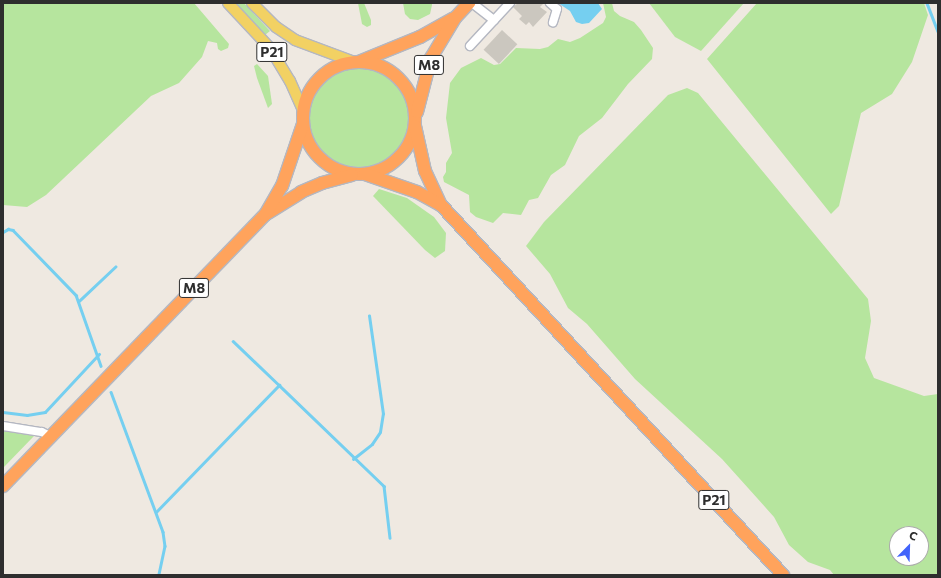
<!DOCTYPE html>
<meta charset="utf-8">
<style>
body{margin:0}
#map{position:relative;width:941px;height:578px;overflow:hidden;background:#efe9e1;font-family:Commissioner,sans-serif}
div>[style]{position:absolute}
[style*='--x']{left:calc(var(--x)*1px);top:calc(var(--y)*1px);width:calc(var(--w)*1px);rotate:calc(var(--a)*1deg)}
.green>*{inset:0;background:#b6e59e}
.round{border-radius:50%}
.water>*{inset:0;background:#75cff0}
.stream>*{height:2.5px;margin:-1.25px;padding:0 1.25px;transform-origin:1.25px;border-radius:1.25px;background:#75cff0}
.building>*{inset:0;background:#cbc7bf;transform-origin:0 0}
.roads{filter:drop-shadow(1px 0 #b4b7c1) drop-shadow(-1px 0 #b4b7c1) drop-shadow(0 1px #b4b7c1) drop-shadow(0 -1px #b4b7c1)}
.minor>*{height:8px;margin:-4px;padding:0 4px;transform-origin:4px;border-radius:4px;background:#fff}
.major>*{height:10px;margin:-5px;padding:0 5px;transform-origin:5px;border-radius:5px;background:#f2d163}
.highway>*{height:12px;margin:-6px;padding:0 6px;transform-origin:6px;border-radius:6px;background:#ffa35c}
.highway>.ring{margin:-6px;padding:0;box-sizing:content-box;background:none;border:12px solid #ffa35c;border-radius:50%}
span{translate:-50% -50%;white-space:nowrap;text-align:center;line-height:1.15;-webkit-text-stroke:4px #fff;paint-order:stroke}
.shield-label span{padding:1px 3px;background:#fff;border:1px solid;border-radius:3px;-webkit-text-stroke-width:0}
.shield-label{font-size:14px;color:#2e2e2e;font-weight:700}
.frame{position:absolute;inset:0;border:4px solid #2e2e2e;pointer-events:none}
.north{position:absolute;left:889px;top:526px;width:40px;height:40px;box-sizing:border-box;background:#fff;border:1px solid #ababab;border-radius:50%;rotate:23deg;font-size:11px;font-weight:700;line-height:16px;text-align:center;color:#2e2e2e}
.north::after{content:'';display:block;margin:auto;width:14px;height:18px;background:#4264fb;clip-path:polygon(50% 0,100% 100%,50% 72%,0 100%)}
</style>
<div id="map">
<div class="green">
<i style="clip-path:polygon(3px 3px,194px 3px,229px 44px,228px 48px,221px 51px,218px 49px,217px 43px,208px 41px,202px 57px,179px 83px,151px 96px,46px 195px,27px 207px,3px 205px)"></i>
<i style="clip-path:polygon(236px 3px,244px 3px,270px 31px,265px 35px)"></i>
<i style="clip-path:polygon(358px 3px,364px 3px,371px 20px,371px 25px,367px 27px,362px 24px)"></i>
<i style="clip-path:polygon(403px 3px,432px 3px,432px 5px,430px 14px,418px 20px,410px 19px,405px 14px)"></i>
<i style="clip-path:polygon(603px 3px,612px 3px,614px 11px,620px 16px,634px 22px,641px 30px,653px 48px,652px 59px,628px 84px,602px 118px,579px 136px,565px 165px,551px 175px,538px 198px,529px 200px,521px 215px,503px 213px,493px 223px,476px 217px,470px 212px,469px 195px,444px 182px,443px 177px,446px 172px,446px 163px,452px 153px,446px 118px,450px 83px,461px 68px,481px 58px,494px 65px,500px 64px,516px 48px,540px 49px,548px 47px,558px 39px,570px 42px,580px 38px,603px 23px,606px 17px)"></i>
<i style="clip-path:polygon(649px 3px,744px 3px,701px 51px,675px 37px)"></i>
<i style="clip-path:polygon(757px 3px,924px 3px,928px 15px,912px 62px,892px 94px,861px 113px,839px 206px,831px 214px,707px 59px)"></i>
<i style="clip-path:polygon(257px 64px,268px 76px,272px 104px,268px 108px,257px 78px,254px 66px)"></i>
<i class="round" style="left:308px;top:65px;width:102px;height:102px"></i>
<i style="clip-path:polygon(evenodd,687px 88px,698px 93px,868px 299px,871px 321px,865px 358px,874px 378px,924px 396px,938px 394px,938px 575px,834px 575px,830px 570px,808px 562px,789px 545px,774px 517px,722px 459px,635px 379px,587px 324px,568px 308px,550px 274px,526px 246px,544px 222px,668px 95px,687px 88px,897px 534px,921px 534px,921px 558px,897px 558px,897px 534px)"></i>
<i style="clip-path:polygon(379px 189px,407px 198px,434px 217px,446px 233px,445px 251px,435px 258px,425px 250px,373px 196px)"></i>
<i style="clip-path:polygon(3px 430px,34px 436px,3px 468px)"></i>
</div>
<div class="water">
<i style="clip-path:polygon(558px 3px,598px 3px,602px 9px,589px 23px,582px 24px,576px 22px,570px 11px)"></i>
</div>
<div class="stream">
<i style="--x:927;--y:3;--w:30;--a:69"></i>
<i style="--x:3;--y:232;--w:6;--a:-31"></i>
<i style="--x:8;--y:229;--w:5;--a:11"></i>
<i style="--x:13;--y:230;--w:91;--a:45.9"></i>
<i style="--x:76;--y:295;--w:75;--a:70.6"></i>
<i style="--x:79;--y:301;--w:50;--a:-43.4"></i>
<i style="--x:233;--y:341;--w:64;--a:43.7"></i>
<i style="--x:111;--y:392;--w:149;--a:69.6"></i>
<i style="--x:163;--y:532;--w:14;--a:82"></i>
<i style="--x:165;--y:546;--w:30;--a:102"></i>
<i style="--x:3;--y:412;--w:24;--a:7"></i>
<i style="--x:27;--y:415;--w:18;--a:-9"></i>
<i style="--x:45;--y:412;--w:79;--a:-47"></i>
<i style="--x:353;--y:459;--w:24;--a:-38"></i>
<i style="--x:372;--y:444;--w:14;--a:-56"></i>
<i style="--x:380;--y:432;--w:18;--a:-81"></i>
<i style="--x:383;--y:414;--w:99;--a:-98.1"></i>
<i style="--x:156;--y:512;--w:177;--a:-45.9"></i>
<i style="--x:279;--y:385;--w:146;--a:43.9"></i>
<i style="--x:384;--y:486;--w:52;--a:83.4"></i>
</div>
<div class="building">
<i style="clip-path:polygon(518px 3px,544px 3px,540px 7px,547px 12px,533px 27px,529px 22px,526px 25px,519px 19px,522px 16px,513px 7px)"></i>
<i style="left:502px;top:30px;width:21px;height:27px;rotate:43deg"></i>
</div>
<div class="roads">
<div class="minor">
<i style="--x:472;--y:3;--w:28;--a:38"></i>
<i style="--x:550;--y:3;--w:9;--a:41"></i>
<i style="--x:557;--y:9;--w:14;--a:107"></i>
<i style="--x:470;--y:46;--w:59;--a:-47.1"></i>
<i style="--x:3;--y:426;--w:39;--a:9"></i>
<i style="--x:42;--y:432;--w:9;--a:27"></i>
</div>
<div class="major">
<i style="--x:228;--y:3;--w:62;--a:47"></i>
<i style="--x:270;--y:48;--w:39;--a:59"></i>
<i style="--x:290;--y:81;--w:32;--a:66"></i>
<i style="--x:252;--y:3;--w:34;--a:45"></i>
<i style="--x:276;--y:27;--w:23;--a:34"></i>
<i style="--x:295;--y:40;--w:63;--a:20.4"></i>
</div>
<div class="highway">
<i style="--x:361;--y:61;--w:64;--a:-22.1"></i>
<i style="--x:420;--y:37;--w:38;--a:-29"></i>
<i class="ring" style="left:303px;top:62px;width:100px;height:100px"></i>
<i style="--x:417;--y:112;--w:56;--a:-75.5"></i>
<i style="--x:431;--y:58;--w:47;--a:-59"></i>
<i style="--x:455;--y:18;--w:21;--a:-47"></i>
<i style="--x:415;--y:126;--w:46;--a:77.5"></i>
<i style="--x:425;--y:171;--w:38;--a:65"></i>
<i style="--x:441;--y:205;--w:504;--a:47.25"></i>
<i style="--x:365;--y:174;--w:55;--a:19.1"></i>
<i style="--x:417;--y:192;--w:26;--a:29"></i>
<i style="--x:268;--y:213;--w:39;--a:-32"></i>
<i style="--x:301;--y:192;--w:23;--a:-23"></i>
<i style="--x:322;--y:183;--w:31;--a:-15"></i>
<i style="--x:3;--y:486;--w:377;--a:-46"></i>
<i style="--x:265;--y:215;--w:34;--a:-60"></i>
<i style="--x:282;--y:186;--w:65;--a:-71.3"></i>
</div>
</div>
<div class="shield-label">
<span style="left:272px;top:52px">Р21</span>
<span style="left:429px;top:65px">М8</span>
<span style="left:194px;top:288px">М8</span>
<span style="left:714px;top:500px">Р21</span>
</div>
<div class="frame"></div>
<div class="north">С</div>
</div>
